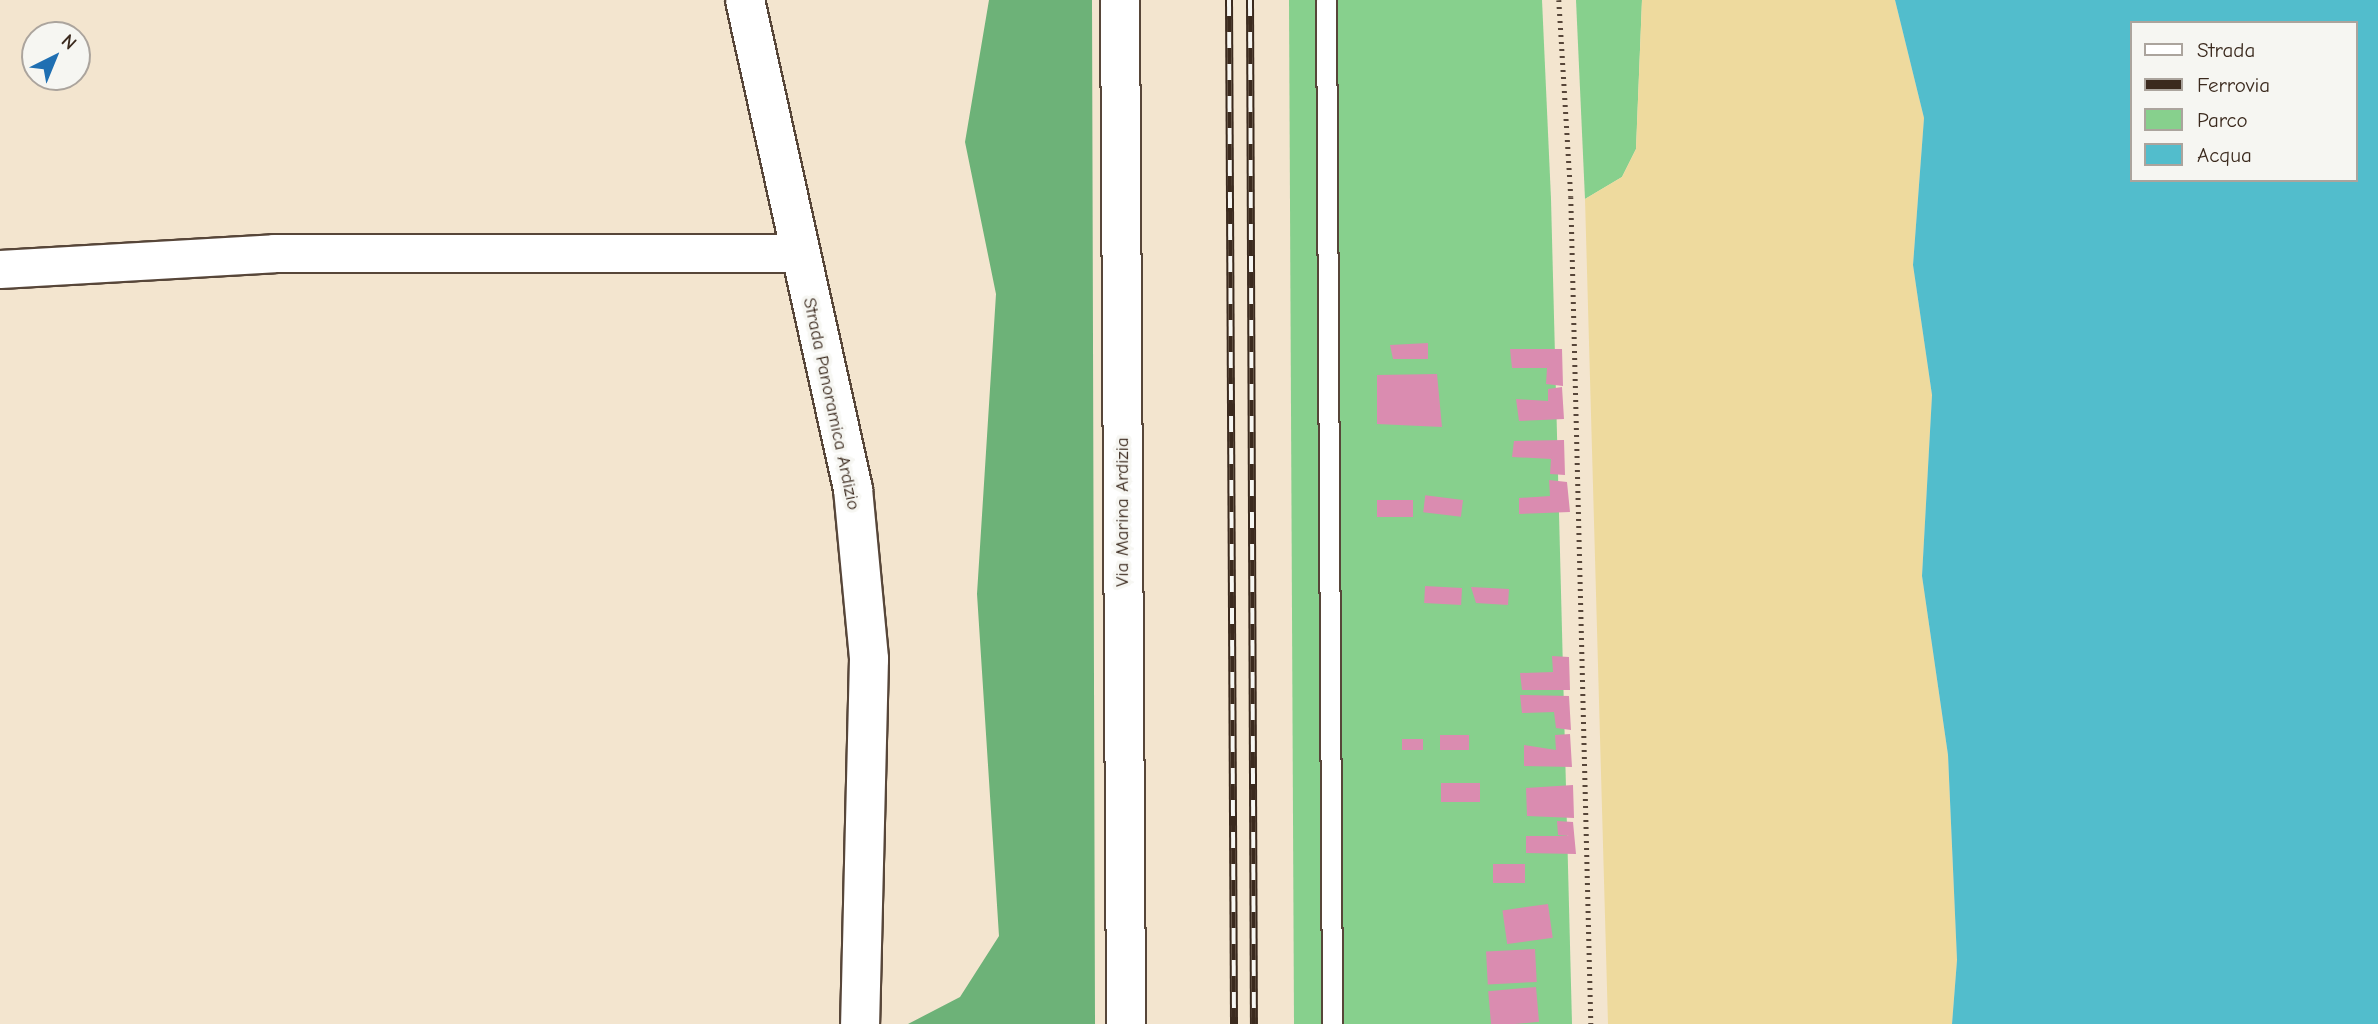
<!DOCTYPE html>
<style>
body{margin:0}
#map{position:relative;width:2378px;height:1024px;overflow:hidden;background:#f3e5cf;font-family:"Comic Neue",sans-serif}
div>[style]{position:absolute}
[style*='--x']{left:calc(var(--x)*1px);top:calc(var(--y)*1px);width:calc(var(--w)*1px);rotate:calc(var(--a)*1deg)}
.green>*{inset:0;background:#87d08d}
.forest>*{inset:0;background:#6db278}
.sand>*{inset:0;background:#eeda9e}
.water>*{inset:0;background:#52bdcc}
.building>*{inset:0;background:#da8cb0;transform-origin:0 0}
.path>*{height:4.5px;margin-top:-2.25px;transform-origin:0;background:repeating-linear-gradient(90deg,#574639 0 2px,transparent 0 7px)}
.roads{filter:drop-shadow(2px 0 #574639) drop-shadow(-2px 0 #574639) drop-shadow(0 2px #574639) drop-shadow(0 -2px #574639)}
.lane>*{height:19px;margin:-9.5px;padding:0 9.5px;transform-origin:9.5px;border-radius:9.5px;background:#fff}
.street>*{height:37px;margin:-18.5px;padding:0 18.5px;transform-origin:18.5px;border-radius:18.5px;background:#fff}
.primary>*{height:38px;margin:-19px;padding:0 19px;transform-origin:19px;border-radius:19px;background:#fff}
.rail>*{height:8px;margin-top:-4px;transform-origin:0;background:repeating-linear-gradient(90deg,#f6f6f2 0 16px,#3b2a1e 0 32px);box-sizing:border-box;border-block:2px solid #3b2a1e}
span{translate:-50% -50%;white-space:nowrap;text-align:center;line-height:1.15;-webkit-text-stroke:7px #f6f6f2;paint-order:stroke}
.street-label{font-size:19px;color:#3b2a1e}
.legend{position:absolute;left:2130px;top:21px;width:228px;height:161px;box-sizing:border-box;background:#f6f6f2;border:2px solid #aba49d;margin:0;padding:9px 12px;list-style:none;font-size:21px;color:#3b2a1e}
.legend li{display:flex;align-items:center;gap:14px;height:35px}
.legend b{width:35px;border:2px solid #aba49d}
.north{position:absolute;left:21px;top:21px;width:70px;height:70px;box-sizing:border-box;background:#f6f6f2;border:2px solid #aba49d;border-radius:50%;rotate:43deg;font-size:19px;font-weight:700;line-height:28px;text-align:center;color:#3b2a1e}
.north::after{content:'';display:block;margin:auto;width:24px;height:32px;background:#1f6fb2;clip-path:polygon(50% 0,100% 100%,50% 72%,0 100%)}
</style>
<div id="map">
<div class="green">
<i style="clip-path:polygon(1289px 0,1542px 0,1551px 199px,1572px 1024px,1294px 1024px)"></i>
<i style="clip-path:polygon(1576px 0,1642px 0,1636px 149px,1622px 177px,1585px 199px)"></i>
</div>
<div class="forest">
<i style="clip-path:polygon(989px 0,1092px 0,1095px 1024px,908px 1024px,960px 997px,999px 936px,977px 594px,996px 294px,965px 142px)"></i>
</div>
<div class="sand">
<i style="clip-path:polygon(1642px 0,1895px 0,1924px 118px,1913px 265px,1932px 395px,1922px 576px,1948px 755px,1957px 960px,1952px 1024px,1608px 1024px,1585px 199px,1622px 177px,1636px 149px)"></i>
</div>
<div class="water">
<i style="clip-path:polygon(evenodd,1895px 0,2378px 0,2378px 1024px,1952px 1024px,1957px 960px,1948px 755px,1922px 576px,1932px 395px,1913px 265px,1924px 118px,1895px 0,2131px 23px,2355px 23px,2355px 180px,2131px 180px,2131px 23px)"></i>
</div>
<div class="building">
<i style="clip-path:polygon(1428px 343px,1428px 359px,1393px 359px,1390px 345px)"></i>
<i style="clip-path:polygon(1510px 349px,1562px 349px,1563px 386px,1546px 384px,1547px 368px,1512px 368px)"></i>
<i style="clip-path:polygon(1437px 374px,1442px 427px,1377px 424px,1377px 375px)"></i>
<i style="clip-path:polygon(1562px 387px,1564px 419px,1519px 421px,1516px 399px,1548px 401px,1548px 389px)"></i>
<i style="clip-path:polygon(1564px 440px,1565px 475px,1550px 474px,1551px 459px,1512px 457px,1514px 441px)"></i>
<i style="clip-path:polygon(1549px 480px,1567px 482px,1570px 512px,1519px 514px,1519px 498px,1550px 496px)"></i>
<i style="left:1413px;top:500px;width:17px;height:36px;rotate:90deg"></i>
<i style="left:1463px;top:500px;width:17px;height:38px;rotate:97deg"></i>
<i style="clip-path:polygon(1471px 587px,1509px 589px,1508px 605px,1476px 603px)"></i>
<i style="left:1462px;top:588px;width:17px;height:37px;rotate:93deg"></i>
<i style="clip-path:polygon(1552px 656px,1569px 657px,1570px 690px,1522px 690px,1520px 673px,1553px 672px)"></i>
<i style="clip-path:polygon(1520px 695px,1569px 696px,1571px 730px,1556px 728px,1554px 712px,1522px 713px)"></i>
<i style="clip-path:polygon(1570px 734px,1572px 767px,1524px 766px,1524px 745px,1556px 750px,1555px 735px)"></i>
<i style="left:1469px;top:735px;width:15px;height:29px;rotate:90deg"></i>
<i style="left:1402px;top:739px;width:21px;height:11px"></i>
<i style="left:1480px;top:783px;width:19px;height:39px;rotate:90deg"></i>
<i style="clip-path:polygon(1573px 785px,1574px 818px,1527px 816px,1526px 788px)"></i>
<i style="clip-path:polygon(1557px 821px,1573px 822px,1576px 854px,1526px 853px,1526px 836px,1569px 836px,1558px 835px)"></i>
<i style="left:1525px;top:864px;width:19px;height:32px;rotate:90deg"></i>
<i style="left:1548px;top:904px;width:34px;height:46px;rotate:82deg"></i>
<i style="left:1535px;top:949px;width:33px;height:49px;rotate:87deg"></i>
<i style="left:1536px;top:987px;width:35px;height:48px;rotate:85deg"></i>
</div>
<div class="path">
<i style="--x:1559;--y:0;--w:197;--a:86.5"></i>
<i style="--x:1571;--y:197;--w:827;--a:88.61"></i>
</div>
<div class="roads">
<div class="lane">
<i style="--x:1326;--y:0;--w:1024;--a:89.66"></i>
</div>
<div class="street">
<i style="--x:0;--y:269;--w:274;--a:-3.3"></i>
<i style="--x:274;--y:253;--w:525;--a:0"></i>
</div>
<div class="primary">
<i style="--x:745;--y:0;--w:501;--a:77.55"></i>
<i style="--x:853;--y:489;--w:171;--a:84.6"></i>
<i style="--x:869;--y:659;--w:365;--a:91.4"></i>
<i style="--x:1120;--y:0;--w:1024;--a:89.66"></i>
</div>
</div>
<div class="rail">
<i style="--x:1229;--y:0;--w:1024;--a:89.72"></i>
<i style="--x:1250;--y:0;--w:1024;--a:89.78"></i>
</div>
<div class="street-label">
<span style="left:831px;top:404px;rotate:78deg">Strada Panoramica Ardizio</span>
<span style="left:1123px;top:512px;rotate:-90deg">Via Marina Ardizia</span>
</div>
<ul class="legend">
<li><b style="height:9px;background:#fff"></b>Strada</li>
<li><b style="height:9px;background:#3b2a1e"></b>Ferrovia</li>
<li><b style="height:19px;background:#87d08d"></b>Parco</li>
<li><b style="height:19px;background:#52bdcc"></b>Acqua</li>
</ul>
<div class="north">N</div>
</div>
